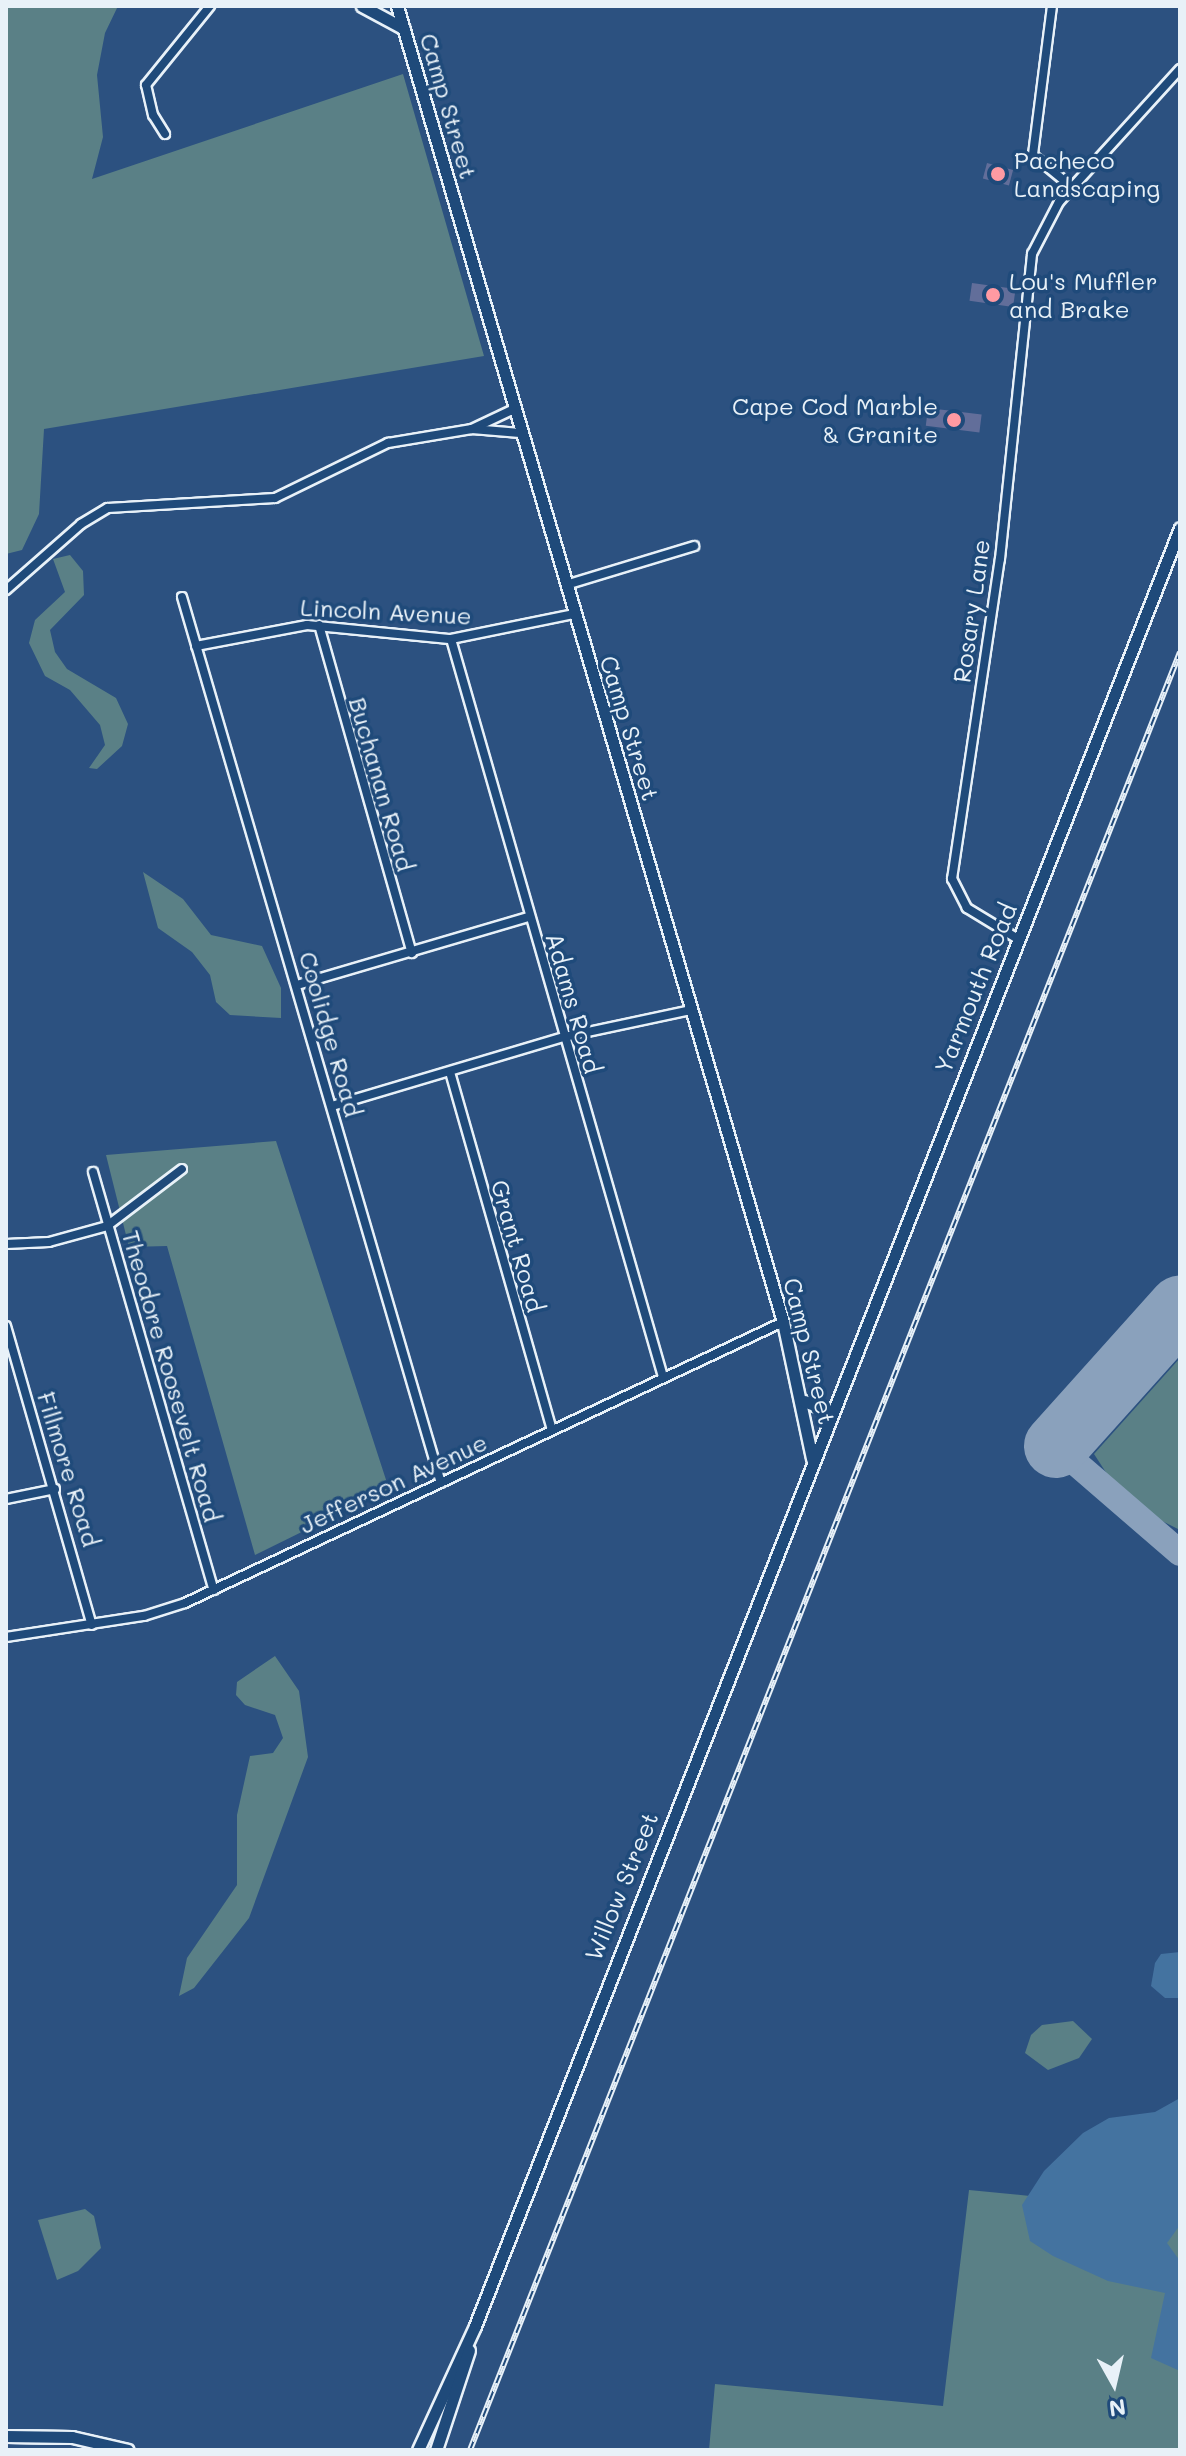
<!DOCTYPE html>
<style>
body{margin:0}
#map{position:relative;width:1186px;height:2456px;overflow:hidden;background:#2c5180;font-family:Mali,sans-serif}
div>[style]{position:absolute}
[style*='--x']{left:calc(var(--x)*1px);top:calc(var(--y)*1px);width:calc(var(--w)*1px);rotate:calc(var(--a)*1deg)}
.green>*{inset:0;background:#5a8086}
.water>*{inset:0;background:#4473a0}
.taxiway>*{height:26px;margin:-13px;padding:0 13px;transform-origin:13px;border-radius:13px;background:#8aa1bc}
.runway>*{height:64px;margin:-32px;padding:0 32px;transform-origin:32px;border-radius:32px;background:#8aa1bc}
.building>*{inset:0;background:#626e9a;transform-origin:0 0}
.roads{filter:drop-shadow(2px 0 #e8f1f8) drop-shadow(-2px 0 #e8f1f8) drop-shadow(0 2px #e8f1f8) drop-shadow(0 -2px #e8f1f8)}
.street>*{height:8px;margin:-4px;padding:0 4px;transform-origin:4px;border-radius:4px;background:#1f4a7a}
.secondary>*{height:11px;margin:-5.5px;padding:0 5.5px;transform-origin:5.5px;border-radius:5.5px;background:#1f4a7a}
.rail>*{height:6px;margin-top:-3px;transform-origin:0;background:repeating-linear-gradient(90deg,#1f4a7a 0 9px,#e8f1f8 0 18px);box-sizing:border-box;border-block:2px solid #e8f1f8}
.dots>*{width:22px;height:22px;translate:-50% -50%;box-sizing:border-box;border:4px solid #1f4a7a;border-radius:50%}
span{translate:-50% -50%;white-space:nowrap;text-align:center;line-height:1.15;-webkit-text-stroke:7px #1f4a7a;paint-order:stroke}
.street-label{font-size:24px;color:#e8f1f8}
.poi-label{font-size:24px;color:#e8f1f8}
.left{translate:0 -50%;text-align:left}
.right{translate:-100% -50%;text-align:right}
.frame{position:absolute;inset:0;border:8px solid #e8f1f8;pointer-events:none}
.north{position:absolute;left:1074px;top:2344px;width:80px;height:80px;-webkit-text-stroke:6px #1f4a7a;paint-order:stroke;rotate:172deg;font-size:22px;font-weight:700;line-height:32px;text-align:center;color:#e8f1f8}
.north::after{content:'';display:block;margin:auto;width:28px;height:36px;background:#e8f1f8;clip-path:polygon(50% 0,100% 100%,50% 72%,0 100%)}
</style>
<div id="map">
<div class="green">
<i style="clip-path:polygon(6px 6px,118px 6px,105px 33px,97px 75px,103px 137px,92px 179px,403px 74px,484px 356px,44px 429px,39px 514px,22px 550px,6px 554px)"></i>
<i style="clip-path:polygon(70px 555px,83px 571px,84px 595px,50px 630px,55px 652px,67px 669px,116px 698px,128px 724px,122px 746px,97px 769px,89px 768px,105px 745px,100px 725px,70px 690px,45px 676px,29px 643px,35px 620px,65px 592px,53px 559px)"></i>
<i style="clip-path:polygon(143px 872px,183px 899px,211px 935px,262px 946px,281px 988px,281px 1018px,230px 1015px,216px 1002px,210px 975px,192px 952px,158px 928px)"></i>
<i style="clip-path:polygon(276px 1141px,389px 1489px,255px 1555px,167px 1246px,129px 1247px,106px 1155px)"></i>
<i style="clip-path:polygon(1180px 1358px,1180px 1530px,1152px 1516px,1107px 1474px,1094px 1454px)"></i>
<i style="clip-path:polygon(275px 1656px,299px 1691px,308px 1757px,249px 1918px,194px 1988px,179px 1996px,187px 1958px,237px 1885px,237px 1815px,250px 1756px,273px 1753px,283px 1738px,275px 1715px,245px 1705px,236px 1695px,237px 1682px)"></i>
<i style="clip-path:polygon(1073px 2021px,1092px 2039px,1079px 2058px,1048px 2070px,1025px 2053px,1031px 2035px,1042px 2025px)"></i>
<i style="clip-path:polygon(1180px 2157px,1180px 2450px,709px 2450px,715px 2384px,943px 2406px,969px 2190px,1030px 2196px)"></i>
<i style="clip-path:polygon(85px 2209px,94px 2216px,101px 2248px,78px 2271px,57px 2280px,38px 2220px)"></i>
</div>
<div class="water">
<i style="clip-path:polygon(1180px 1952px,1180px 1998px,1165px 1998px,1151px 1986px,1155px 1963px,1161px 1954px)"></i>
<i style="clip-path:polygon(1180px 2098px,1180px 2225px,1167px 2243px,1180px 2261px,1180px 2371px,1151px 2358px,1165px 2293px,1108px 2281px,1053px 2256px,1030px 2241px,1022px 2205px,1044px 2171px,1083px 2133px,1109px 2118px,1155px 2112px)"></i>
</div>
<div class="taxiway">
<i style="--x:1056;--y:1446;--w:164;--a:40.8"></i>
</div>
<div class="runway">
<i style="--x:1056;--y:1446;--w:186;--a:-48.1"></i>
</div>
<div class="building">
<i style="left:987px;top:163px;width:27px;height:16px;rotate:15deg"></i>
<i style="left:972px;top:283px;width:44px;height:18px;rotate:8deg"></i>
<i style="left:928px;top:408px;width:54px;height:18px;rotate:7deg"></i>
</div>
<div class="roads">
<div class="street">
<i style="--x:1052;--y:6;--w:150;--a:97.3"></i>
<i style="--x:1033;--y:155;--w:50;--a:39.4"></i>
<i style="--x:165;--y:134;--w:22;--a:-122"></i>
<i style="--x:153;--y:115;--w:31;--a:-103"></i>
<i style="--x:146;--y:85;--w:102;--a:-51"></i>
<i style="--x:472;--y:429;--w:47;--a:-25.5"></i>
<i style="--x:566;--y:585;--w:134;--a:-16.9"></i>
<i style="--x:6;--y:590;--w:100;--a:-41.3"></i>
<i style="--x:81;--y:524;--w:31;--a:-31"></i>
<i style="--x:108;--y:508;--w:167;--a:-3.4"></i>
<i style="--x:275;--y:498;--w:126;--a:-26"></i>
<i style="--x:388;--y:443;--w:85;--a:-9.5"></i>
<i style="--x:472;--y:429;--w:48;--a:4.8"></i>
<i style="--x:182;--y:597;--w:923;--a:73.71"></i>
<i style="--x:319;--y:625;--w:341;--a:74.2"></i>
<i style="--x:451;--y:639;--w:768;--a:73.97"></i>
<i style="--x:196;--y:646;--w:113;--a:-10.7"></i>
<i style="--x:307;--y:625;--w:145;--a:5.6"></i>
<i style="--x:451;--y:639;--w:126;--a:-11.5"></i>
<i style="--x:1018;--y:939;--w:60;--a:-148.7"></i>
<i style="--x:967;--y:908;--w:33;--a:-117"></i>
<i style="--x:952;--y:879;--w:324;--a:-81.5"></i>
<i style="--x:1000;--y:559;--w:307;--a:-84"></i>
<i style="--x:1032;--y:254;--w:59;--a:-62.6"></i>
<i style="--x:1059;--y:202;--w:180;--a:-47.7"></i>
<i style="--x:297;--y:985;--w:241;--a:-16.4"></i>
<i style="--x:450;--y:1072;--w:372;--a:74.1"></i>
<i style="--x:332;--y:1106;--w:242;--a:-16.6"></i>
<i style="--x:564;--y:1037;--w:130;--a:-12"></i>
<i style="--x:93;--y:1172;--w:435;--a:73.9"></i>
<i style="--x:6;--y:1244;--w:43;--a:-2.7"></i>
<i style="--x:49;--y:1242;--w:60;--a:-15.4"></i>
<i style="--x:107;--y:1226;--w:94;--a:-37.2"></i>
<i style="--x:6;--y:1326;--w:311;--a:74"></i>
<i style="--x:6;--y:1499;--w:50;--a:-11.5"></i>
<i style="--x:6;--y:1637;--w:140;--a:-8.7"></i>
<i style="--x:144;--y:1616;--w:43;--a:-17.6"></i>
<i style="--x:185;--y:1603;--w:661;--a:-25.17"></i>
</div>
<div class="secondary">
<i style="--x:362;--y:6;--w:47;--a:28.2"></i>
<i style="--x:397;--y:6;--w:1371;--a:73.65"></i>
<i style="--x:783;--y:1322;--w:140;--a:78"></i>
<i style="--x:804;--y:1401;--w:30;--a:21"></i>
<i style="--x:6;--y:2436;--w:66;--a:0.9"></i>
<i style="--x:72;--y:2437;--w:57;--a:13.1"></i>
<i style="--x:418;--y:2450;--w:136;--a:-65.3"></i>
<i style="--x:475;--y:2326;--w:1931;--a:-68.59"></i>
<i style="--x:436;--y:2450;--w:105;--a:-71.7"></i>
</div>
</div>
<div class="rail">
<i style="--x:470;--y:2450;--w:1933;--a:-68.45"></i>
</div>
<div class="dots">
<i style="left:998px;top:174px;background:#ff9aa2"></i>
<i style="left:993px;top:295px;background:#ff9aa2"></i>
<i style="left:954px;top:420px;background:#ff9aa2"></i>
</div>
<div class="street-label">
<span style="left:449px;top:106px;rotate:74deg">Camp Street</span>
<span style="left:386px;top:611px;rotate:3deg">Lincoln Avenue</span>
<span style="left:971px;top:611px;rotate:-82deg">Rosary Lane</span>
<span style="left:630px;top:728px;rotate:73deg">Camp Street</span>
<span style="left:382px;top:784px;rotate:74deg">Buchanan Road</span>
<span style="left:975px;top:988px;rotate:-68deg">Yarmouth Road</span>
<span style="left:574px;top:1003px;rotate:74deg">Adams Road</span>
<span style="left:331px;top:1034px;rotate:74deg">Coolidge Road</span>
<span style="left:518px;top:1246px;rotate:74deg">Grant Road</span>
<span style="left:810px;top:1351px;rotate:76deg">Camp Street</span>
<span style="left:172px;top:1376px;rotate:74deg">Theodore Roosevelt Road</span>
<span style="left:69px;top:1469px;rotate:73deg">Fillmore Road</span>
<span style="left:393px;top:1483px;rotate:-25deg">Jefferson Avenue</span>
<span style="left:621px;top:1886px;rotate:-68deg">Willow Street</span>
</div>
<div class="poi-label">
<span class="left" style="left:1014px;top:174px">Pacheco<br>Landscaping</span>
<span class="left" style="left:1009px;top:295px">Lou's Muffler<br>and Brake</span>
<span class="right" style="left:938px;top:420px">Cape Cod Marble<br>&amp; Granite</span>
</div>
<div class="frame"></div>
<div class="north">N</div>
</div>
